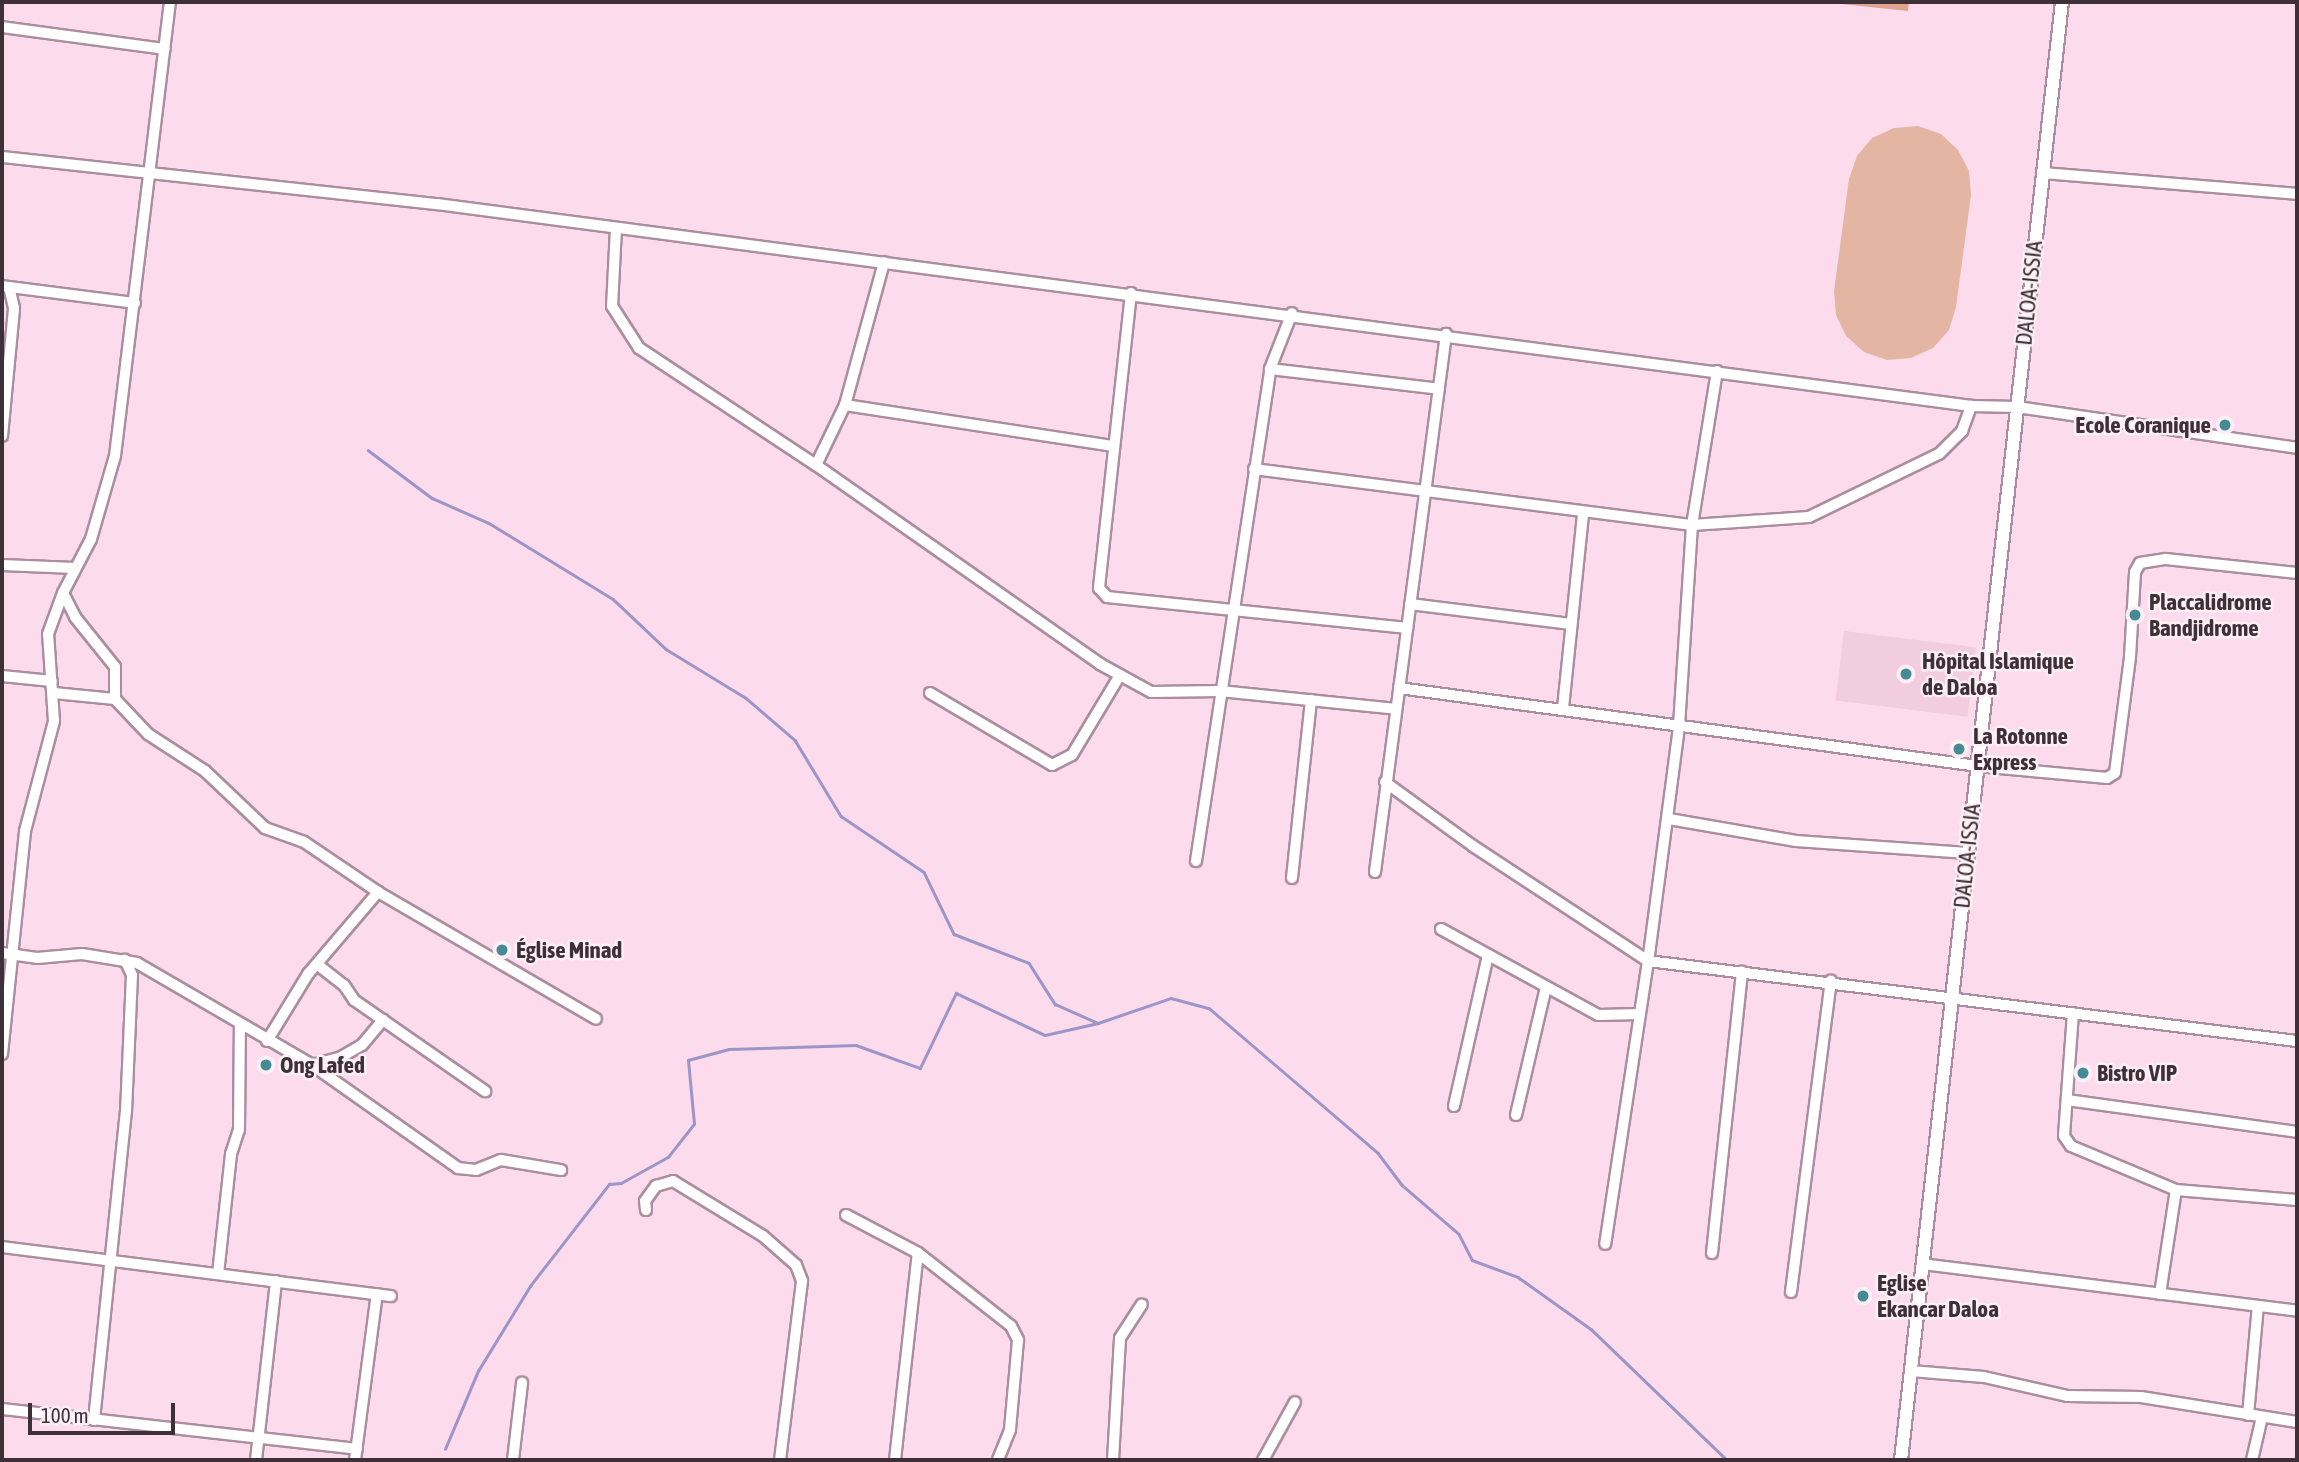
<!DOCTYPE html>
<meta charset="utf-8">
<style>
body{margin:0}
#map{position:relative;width:2299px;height:1462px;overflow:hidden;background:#fcdcec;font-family:"Asap Condensed",sans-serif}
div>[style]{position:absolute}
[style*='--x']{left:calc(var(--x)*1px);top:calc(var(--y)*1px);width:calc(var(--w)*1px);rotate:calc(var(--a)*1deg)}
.built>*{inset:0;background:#f2ccdf;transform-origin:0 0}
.green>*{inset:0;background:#e4b5a3}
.forest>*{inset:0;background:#dda48e}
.stream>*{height:2.5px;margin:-1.25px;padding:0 1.25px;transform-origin:1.25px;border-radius:1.25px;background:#9c95c7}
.roads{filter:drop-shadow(2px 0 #ab8e9d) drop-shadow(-2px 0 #ab8e9d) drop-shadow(0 2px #ab8e9d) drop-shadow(0 -2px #ab8e9d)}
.minor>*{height:10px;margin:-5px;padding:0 5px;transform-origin:5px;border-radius:5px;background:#fff}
.major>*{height:12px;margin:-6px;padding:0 6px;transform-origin:6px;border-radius:6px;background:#fff}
.dots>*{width:19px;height:19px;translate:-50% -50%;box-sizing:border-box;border:4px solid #fceff6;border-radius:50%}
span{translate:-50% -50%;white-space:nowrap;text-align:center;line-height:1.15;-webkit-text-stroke:5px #fceff6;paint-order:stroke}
.street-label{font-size:23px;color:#3d3137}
.poi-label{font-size:23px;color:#3d3137;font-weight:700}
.right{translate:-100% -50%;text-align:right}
.left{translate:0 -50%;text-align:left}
.frame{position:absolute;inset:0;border:4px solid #3d3137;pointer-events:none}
.scale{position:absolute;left:28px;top:1403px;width:147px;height:32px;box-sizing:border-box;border:4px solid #3d3137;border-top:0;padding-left:9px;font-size:21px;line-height:24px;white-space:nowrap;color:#3d3137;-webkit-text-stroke:5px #fceff6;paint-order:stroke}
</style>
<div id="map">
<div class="built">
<i style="left:1844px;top:631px;width:133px;height:70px;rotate:7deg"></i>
</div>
<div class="green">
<i style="clip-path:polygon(1918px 126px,1941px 134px,1958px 150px,1969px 171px,1971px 195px,1956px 307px,1949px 330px,1933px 348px,1911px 358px,1887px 360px,1864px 352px,1846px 336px,1836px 315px,1834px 291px,1849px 179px,1857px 156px,1872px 138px,1894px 128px)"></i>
</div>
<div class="forest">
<i style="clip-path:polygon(1822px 2px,1909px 2px,1908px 11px)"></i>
</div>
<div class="stream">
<i style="--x:368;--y:450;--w:80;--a:36.9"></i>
<i style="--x:432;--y:498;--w:62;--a:23.7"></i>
<i style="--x:489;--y:523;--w:145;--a:31.5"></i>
<i style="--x:613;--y:599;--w:73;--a:43.3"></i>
<i style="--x:666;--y:649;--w:94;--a:31.5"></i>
<i style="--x:746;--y:698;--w:65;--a:40.6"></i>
<i style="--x:795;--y:740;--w:89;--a:58.8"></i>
<i style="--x:841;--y:816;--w:100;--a:34"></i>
<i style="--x:924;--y:872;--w:69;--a:64.2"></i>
<i style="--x:954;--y:934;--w:80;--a:21.1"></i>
<i style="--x:1029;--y:963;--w:49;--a:57.6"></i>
<i style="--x:1055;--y:1004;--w:47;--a:23.8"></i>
<i style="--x:1098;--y:1023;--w:77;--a:-18.9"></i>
<i style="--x:1171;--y:998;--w:39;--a:15"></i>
<i style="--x:1209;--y:1008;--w:223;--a:40.6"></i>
<i style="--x:1378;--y:1153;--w:40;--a:53"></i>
<i style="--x:1402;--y:1185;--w:75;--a:40.7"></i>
<i style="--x:1459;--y:1234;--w:29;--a:63"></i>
<i style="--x:1472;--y:1260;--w:49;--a:20.3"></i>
<i style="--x:1518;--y:1277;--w:90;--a:35.5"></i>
<i style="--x:1591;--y:1329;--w:189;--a:43.9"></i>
<i style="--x:445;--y:1449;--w:85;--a:-67.1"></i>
<i style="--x:478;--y:1371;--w:100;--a:-58.5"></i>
<i style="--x:530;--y:1286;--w:129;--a:-52.2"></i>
<i style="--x:609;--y:1184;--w:12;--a:-5"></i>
<i style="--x:621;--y:1183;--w:54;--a:-29"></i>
<i style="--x:668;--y:1157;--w:42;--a:-51.8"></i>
<i style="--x:694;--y:1124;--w:64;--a:-95.4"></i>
<i style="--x:688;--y:1060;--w:42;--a:-15"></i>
<i style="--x:729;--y:1049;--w:127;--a:-1.8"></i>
<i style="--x:856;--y:1045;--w:68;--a:19.8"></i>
<i style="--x:920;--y:1068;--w:83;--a:-64.4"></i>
<i style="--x:956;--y:993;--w:98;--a:25.3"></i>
<i style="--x:1045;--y:1035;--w:54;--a:-12.8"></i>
</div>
<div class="roads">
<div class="minor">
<i style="--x:2;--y:27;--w:164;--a:7.7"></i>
<i style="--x:2;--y:157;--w:438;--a:6.2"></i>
<i style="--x:437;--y:204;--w:1547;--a:7.5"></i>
<i style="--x:1971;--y:406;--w:46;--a:1.2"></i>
<i style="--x:2017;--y:407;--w:283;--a:8.3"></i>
<i style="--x:2042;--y:173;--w:256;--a:4.7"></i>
<i style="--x:616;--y:228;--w:78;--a:92.9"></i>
<i style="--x:612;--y:306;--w:50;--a:57.3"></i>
<i style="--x:639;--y:348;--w:212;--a:33.5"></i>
<i style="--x:816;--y:465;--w:347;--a:35"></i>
<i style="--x:1100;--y:664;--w:58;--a:28.8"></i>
<i style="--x:1151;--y:692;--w:69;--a:-0.8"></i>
<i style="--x:1220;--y:691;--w:177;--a:5.8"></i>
<i style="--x:2;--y:286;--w:134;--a:7.3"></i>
<i style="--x:1131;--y:293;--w:297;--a:96.2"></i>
<i style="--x:1099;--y:588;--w:12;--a:48"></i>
<i style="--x:1107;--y:597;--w:302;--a:5.9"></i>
<i style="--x:1270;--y:369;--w:170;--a:6.7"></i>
<i style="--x:1717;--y:371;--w:156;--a:99.2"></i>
<i style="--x:1692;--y:525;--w:202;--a:93.7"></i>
<i style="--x:1679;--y:727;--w:236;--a:97.5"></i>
<i style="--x:1648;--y:961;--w:654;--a:7.03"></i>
<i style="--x:845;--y:405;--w:272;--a:8.7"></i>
<i style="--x:2;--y:436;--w:129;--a:-84.6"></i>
<i style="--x:14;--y:308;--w:18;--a:-103"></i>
<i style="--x:816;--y:465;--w:67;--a:-64.2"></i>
<i style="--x:845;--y:405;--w:148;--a:-74.7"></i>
<i style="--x:1254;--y:469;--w:442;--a:7.3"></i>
<i style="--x:1692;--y:525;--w:117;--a:-3.9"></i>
<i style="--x:1809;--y:517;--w:144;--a:-25.9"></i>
<i style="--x:1939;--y:454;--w:33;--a:-45"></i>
<i style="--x:1962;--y:431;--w:27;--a:-70"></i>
<i style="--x:2;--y:565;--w:73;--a:2.4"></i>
<i style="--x:63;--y:593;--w:27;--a:63"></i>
<i style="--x:75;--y:617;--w:64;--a:51.3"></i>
<i style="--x:115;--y:667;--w:32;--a:90"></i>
<i style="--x:1410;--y:604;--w:162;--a:7.1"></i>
<i style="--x:2;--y:676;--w:50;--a:5.7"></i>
<i style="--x:1399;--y:688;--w:584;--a:7.67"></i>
<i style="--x:1978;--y:766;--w:130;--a:5.3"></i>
<i style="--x:2107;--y:778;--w:9;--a:-32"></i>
<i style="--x:2115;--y:773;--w:117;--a:-82.6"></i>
<i style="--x:2130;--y:657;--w:85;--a:-86.6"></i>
<i style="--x:2135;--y:572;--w:10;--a:-61"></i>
<i style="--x:2140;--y:563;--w:26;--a:-9"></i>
<i style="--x:2166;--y:559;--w:132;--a:6.1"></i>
<i style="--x:54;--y:693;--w:61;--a:5.6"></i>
<i style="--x:115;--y:699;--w:48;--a:46.7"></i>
<i style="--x:148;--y:734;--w:68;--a:33"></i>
<i style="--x:205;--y:771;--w:83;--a:43.5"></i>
<i style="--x:265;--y:828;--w:41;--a:19.7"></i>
<i style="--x:304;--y:842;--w:89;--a:34"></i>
<i style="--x:378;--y:892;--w:252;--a:30.2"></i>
<i style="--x:930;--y:693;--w:142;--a:30.5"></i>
<i style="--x:1052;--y:765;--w:22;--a:-27"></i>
<i style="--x:1072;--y:755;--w:93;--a:-59"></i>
<i style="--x:1563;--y:708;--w:194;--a:-84.1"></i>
<i style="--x:1385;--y:782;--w:109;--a:36"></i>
<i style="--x:1473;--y:846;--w:209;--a:33.3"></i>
<i style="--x:1648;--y:961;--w:286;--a:98.6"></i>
<i style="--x:1669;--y:819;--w:129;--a:9.8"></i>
<i style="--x:1796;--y:841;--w:172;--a:4"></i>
<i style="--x:1196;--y:861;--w:498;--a:-81.4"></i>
<i style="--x:1270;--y:369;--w:60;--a:-68.6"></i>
<i style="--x:1375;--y:872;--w:543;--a:-82.48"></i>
<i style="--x:1292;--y:878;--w:179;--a:-83.9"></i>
<i style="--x:1441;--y:929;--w:179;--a:28.7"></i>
<i style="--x:1598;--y:1015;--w:42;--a:-1.4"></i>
<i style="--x:2;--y:953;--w:35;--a:8"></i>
<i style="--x:37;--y:958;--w:45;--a:-5.1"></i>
<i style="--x:82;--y:954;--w:56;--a:9.3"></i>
<i style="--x:137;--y:963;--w:203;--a:30.2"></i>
<i style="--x:312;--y:1065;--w:179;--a:35.2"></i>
<i style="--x:458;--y:1168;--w:18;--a:6"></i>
<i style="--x:476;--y:1170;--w:27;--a:-22"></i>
<i style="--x:501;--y:1160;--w:61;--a:9.5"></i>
<i style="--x:318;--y:965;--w:33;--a:38"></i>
<i style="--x:344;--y:985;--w:18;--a:56"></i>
<i style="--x:354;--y:1000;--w:160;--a:34.8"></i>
<i style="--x:2073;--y:1013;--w:123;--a:94.2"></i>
<i style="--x:2064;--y:1136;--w:12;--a:55"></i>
<i style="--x:2071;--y:1146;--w:114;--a:22.7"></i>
<i style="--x:2176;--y:1190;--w:121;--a:4.7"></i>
<i style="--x:267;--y:1041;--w:79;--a:-58.5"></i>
<i style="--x:308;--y:974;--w:108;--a:-49.5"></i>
<i style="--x:2;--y:1054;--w:224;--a:-84.1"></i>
<i style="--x:25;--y:831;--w:114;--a:-75.2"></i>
<i style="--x:54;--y:721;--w:87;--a:-93.9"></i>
<i style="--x:48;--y:634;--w:44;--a:-69.9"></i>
<i style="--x:63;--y:593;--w:61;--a:-62.6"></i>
<i style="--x:91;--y:539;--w:86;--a:-73.9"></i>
<i style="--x:115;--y:456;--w:457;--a:-83.1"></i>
<i style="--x:312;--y:1065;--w:30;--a:-15"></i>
<i style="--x:341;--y:1057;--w:24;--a:-30"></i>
<i style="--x:362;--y:1045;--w:33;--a:-50"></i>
<i style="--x:2067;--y:1100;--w:232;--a:7.9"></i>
<i style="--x:1454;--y:1106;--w:155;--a:-77.3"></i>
<i style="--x:1516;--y:1115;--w:131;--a:-76.8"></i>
<i style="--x:646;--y:1210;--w:9;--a:-96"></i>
<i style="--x:645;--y:1201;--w:19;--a:-54"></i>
<i style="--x:656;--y:1186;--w:18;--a:-16"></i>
<i style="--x:673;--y:1181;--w:105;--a:31.4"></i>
<i style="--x:763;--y:1236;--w:44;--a:41.3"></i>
<i style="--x:796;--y:1265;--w:17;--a:69"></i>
<i style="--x:802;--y:1281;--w:180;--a:97"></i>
<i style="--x:846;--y:1215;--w:81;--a:27.8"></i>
<i style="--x:918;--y:1253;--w:118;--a:38.1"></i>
<i style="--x:1011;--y:1326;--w:16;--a:63"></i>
<i style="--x:1018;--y:1340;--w:90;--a:95.1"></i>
<i style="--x:1010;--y:1430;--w:32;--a:112"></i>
<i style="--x:2;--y:1247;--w:392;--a:7.2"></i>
<i style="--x:1712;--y:1253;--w:283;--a:-83.9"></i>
<i style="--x:1922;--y:1264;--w:378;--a:7.1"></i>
<i style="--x:218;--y:1274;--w:121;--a:-83.8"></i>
<i style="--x:231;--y:1154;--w:25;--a:-72"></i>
<i style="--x:239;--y:1130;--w:105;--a:-89.5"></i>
<i style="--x:1791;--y:1292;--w:314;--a:-82.7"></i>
<i style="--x:2160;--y:1294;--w:105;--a:-81.3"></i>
<i style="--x:1911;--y:1371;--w:73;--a:4.7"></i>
<i style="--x:1984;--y:1377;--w:85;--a:12.9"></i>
<i style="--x:2067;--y:1396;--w:74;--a:0.8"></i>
<i style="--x:2141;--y:1397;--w:158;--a:9.1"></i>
<i style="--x:2;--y:1409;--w:357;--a:6.4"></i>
<i style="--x:2248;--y:1415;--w:109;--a:-84.8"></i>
<i style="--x:94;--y:1420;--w:310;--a:-84.1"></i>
<i style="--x:126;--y:1112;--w:137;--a:-87.5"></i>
<i style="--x:132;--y:975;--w:17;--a:-115"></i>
<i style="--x:256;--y:1460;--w:180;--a:-83.6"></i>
<i style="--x:355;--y:1460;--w:167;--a:-82.5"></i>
<i style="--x:513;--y:1460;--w:78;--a:-83.3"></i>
<i style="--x:895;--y:1460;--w:208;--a:-83.7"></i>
<i style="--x:1113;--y:1460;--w:122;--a:-86.7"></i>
<i style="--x:1120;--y:1338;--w:40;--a:-57.1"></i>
<i style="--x:1263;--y:1460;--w:66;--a:-61.1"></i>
<i style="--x:2252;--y:1460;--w:44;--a:-76.9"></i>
</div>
<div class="major">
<i style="--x:1901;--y:1460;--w:1467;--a:-83.7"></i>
</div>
</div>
<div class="dots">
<i style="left:2225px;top:425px;background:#448b95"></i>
<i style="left:2135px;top:615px;background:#448b95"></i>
<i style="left:1906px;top:674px;background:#448b95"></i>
<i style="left:1959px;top:749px;background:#448b95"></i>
<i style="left:502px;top:950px;background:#448b95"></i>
<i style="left:266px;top:1065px;background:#448b95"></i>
<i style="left:2083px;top:1073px;background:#448b95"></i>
<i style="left:1863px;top:1296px;background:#448b95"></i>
</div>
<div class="street-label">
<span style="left:2029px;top:293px;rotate:-84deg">DALOA-ISSIA</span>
<span style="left:1967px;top:856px;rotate:-84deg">DALOA-ISSIA</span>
</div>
<div class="poi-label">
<span class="right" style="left:2211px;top:425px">Ecole Coranique</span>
<span class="left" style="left:2149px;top:615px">Placcalidrome<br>Bandjidrome</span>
<span class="left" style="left:1922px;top:674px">Hôpital Islamique<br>de Daloa</span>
<span class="left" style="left:1973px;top:749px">La Rotonne<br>Express</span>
<span class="left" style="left:516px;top:950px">Église Minad</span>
<span class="left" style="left:280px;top:1065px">Ong Lafed</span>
<span class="left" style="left:2097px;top:1073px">Bistro VIP</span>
<span class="left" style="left:1877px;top:1296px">Eglise<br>Ekancar Daloa</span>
</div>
<div class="frame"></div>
<div class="scale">100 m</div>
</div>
